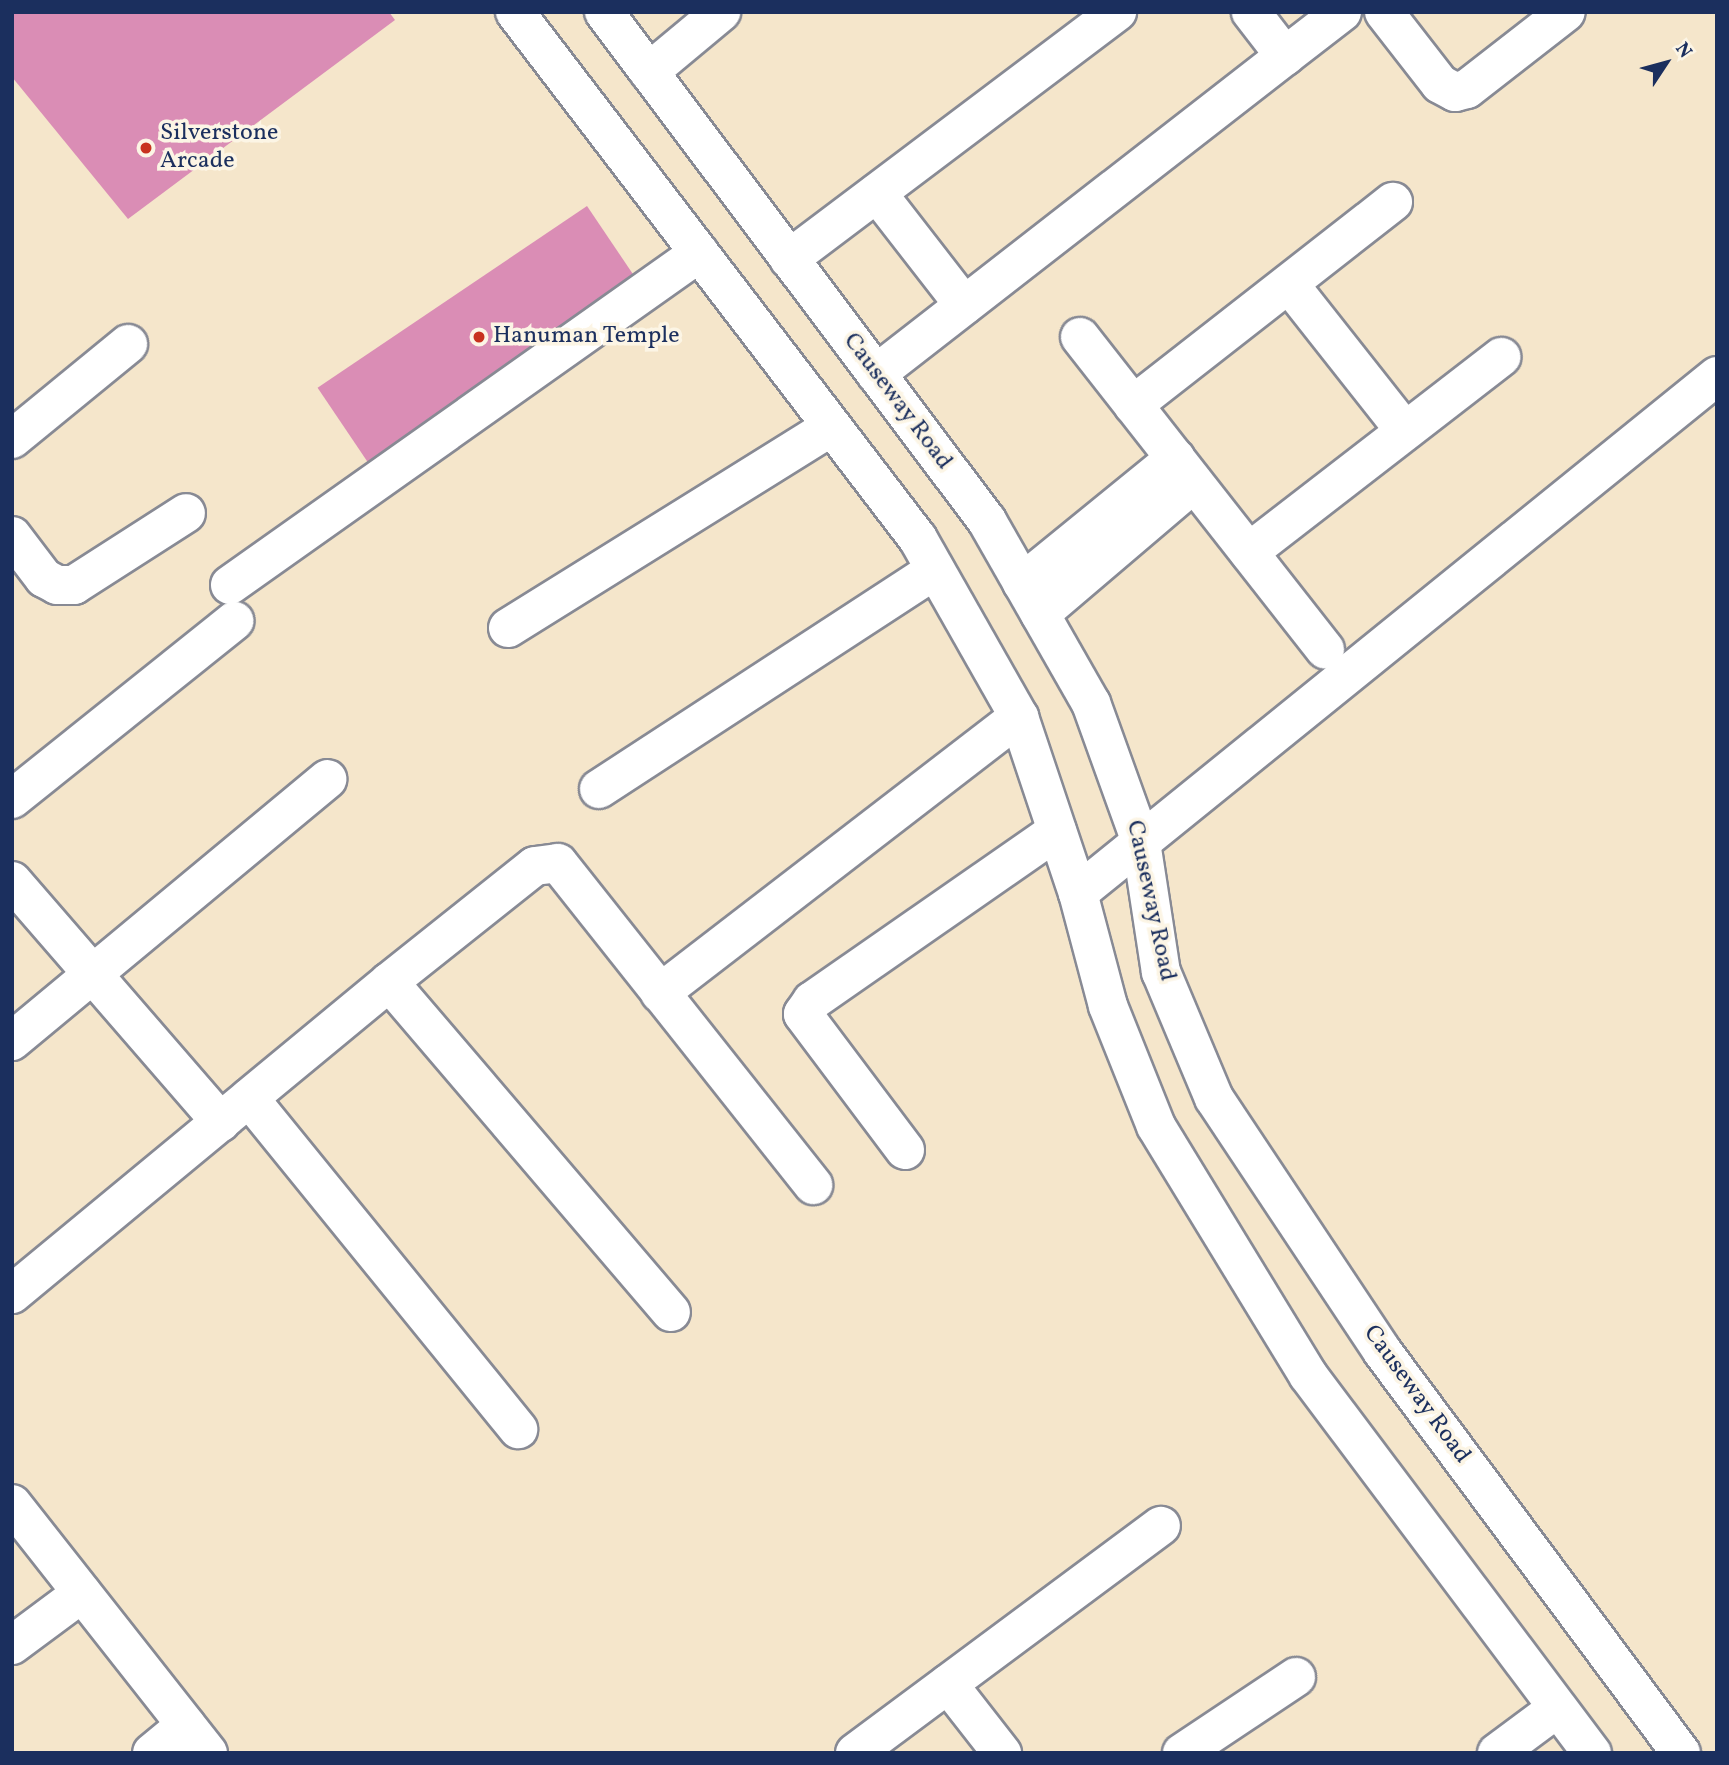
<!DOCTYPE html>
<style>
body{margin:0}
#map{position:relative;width:1729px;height:1765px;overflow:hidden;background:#f5e6cb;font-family:Vollkorn,serif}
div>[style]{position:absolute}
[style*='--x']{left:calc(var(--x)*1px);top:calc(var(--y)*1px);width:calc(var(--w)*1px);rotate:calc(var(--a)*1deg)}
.building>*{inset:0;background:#da8db5;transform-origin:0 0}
.roads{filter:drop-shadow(2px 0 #888a94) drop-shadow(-2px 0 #888a94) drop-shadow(0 2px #888a94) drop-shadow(0 -2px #888a94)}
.minor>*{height:38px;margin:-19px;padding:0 19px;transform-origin:19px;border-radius:19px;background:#fff}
.major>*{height:38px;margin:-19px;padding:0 19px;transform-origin:19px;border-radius:19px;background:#fff}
.dots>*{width:19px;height:19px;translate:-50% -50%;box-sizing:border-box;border:4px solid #fcf5e5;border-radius:50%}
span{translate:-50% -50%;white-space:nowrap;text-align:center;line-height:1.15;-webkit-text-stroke:7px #fcf5e5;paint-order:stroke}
.poi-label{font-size:24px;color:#1b2f5e}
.left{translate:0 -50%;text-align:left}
.street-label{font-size:24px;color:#1b2f5e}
.frame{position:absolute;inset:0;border:14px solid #1b2f5e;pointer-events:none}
.north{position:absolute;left:1631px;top:28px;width:70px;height:70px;-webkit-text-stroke:5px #fcf5e5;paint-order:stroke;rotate:54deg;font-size:19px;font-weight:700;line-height:28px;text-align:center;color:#1b2f5e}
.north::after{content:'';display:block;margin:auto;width:24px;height:32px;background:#1b2f5e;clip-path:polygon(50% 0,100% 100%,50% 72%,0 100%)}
</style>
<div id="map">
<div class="building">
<i style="clip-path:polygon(12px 12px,389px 12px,395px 20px,128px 219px,12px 77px)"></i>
<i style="left:587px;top:206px;width:98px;height:325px;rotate:56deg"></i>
</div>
<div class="roads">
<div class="minor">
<i style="--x:1384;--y:12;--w:91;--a:52.1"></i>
<i style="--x:1440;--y:84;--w:17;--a:28"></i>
<i style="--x:1455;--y:92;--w:12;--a:-14"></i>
<i style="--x:1467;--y:89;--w:125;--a:-37.9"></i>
<i style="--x:1285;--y:56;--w:72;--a:-37.7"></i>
<i style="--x:649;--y:72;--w:94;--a:-39.8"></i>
<i style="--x:877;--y:193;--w:142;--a:52.2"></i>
<i style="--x:789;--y:259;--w:411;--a:-37"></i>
<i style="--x:1289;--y:284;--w:187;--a:51.7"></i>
<i style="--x:1080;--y:337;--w:397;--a:51.9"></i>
<i style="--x:876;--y:374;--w:518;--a:-37.87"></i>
<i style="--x:1285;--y:56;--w:56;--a:-127.7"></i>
<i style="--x:1133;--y:405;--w:330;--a:-38"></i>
<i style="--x:12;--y:439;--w:150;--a:-39.3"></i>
<i style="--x:12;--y:536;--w:53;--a:52.7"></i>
<i style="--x:44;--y:578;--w:15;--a:28"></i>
<i style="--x:57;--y:585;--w:17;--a:0"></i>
<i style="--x:74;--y:585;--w:133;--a:-32.7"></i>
<i style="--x:1249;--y:552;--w:319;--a:-37.7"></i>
<i style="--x:1022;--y:583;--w:198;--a:-39.2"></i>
<i style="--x:230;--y:585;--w:575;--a:-35.29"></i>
<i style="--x:1040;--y:614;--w:202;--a:-40.4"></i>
<i style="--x:508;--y:628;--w:380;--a:-31.9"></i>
<i style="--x:599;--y:789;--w:401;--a:-33.1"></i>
<i style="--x:12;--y:799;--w:285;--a:-38.7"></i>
<i style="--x:12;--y:881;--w:319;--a:49.1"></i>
<i style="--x:1078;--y:893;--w:822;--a:-38.98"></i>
<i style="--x:389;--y:982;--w:434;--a:49.5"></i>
<i style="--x:660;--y:993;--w:453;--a:-37.6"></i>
<i style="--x:12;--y:1041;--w:410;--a:-39.7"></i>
<i style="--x:249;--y:1098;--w:427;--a:50.9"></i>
<i style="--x:905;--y:1150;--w:170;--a:-126.9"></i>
<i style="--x:803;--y:1014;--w:16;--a:-55"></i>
<i style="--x:812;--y:1001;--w:298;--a:-34.8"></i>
<i style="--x:12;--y:1294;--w:489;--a:-39.6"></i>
<i style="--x:389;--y:982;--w:186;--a:-38.5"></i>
<i style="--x:535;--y:866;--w:23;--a:-7"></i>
<i style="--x:558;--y:863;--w:411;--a:51.6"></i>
<i style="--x:12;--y:1504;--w:317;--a:51.8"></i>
<i style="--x:12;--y:1645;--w:87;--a:-36.6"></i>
<i style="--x:948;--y:1684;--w:88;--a:52"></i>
<i style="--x:152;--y:1753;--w:44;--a:-39.5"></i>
<i style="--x:855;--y:1753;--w:381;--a:-36.6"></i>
<i style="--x:1182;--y:1753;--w:137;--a:-33.7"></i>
<i style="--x:1497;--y:1753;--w:74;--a:-36.7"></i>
</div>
<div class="major">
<i style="--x:515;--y:12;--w:663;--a:52.59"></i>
<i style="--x:918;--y:539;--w:205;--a:60.4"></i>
<i style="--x:1019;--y:717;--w:186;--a:71.5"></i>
<i style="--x:1078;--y:893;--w:117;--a:75.1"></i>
<i style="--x:1108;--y:1006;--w:129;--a:68.2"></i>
<i style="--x:1156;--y:1126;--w:292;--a:58.6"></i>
<i style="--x:1308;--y:1375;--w:473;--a:53.1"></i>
<i style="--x:604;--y:12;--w:637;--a:53.04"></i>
<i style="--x:987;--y:521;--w:210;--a:60.3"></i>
<i style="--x:1091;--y:703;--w:148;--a:70.2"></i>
<i style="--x:1141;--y:842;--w:132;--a:81.3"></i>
<i style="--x:1161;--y:972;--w:137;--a:67.2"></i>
<i style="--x:1214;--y:1098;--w:304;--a:56.4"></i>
<i style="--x:1382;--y:1351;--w:501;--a:53.36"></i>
</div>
</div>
<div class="dots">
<i style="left:146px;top:148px;background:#c8321e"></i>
<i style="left:479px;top:337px;background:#c8321e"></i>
</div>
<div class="poi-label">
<span class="left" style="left:160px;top:148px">Silverstone<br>Arcade</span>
<span class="left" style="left:493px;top:337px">Hanuman Temple</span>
</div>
<div class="street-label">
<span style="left:897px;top:402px;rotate:53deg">Causeway Road</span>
<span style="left:1150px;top:901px;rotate:78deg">Causeway Road</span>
<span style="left:1416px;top:1395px;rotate:54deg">Causeway Road</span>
</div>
<div class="frame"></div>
<div class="north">N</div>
</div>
